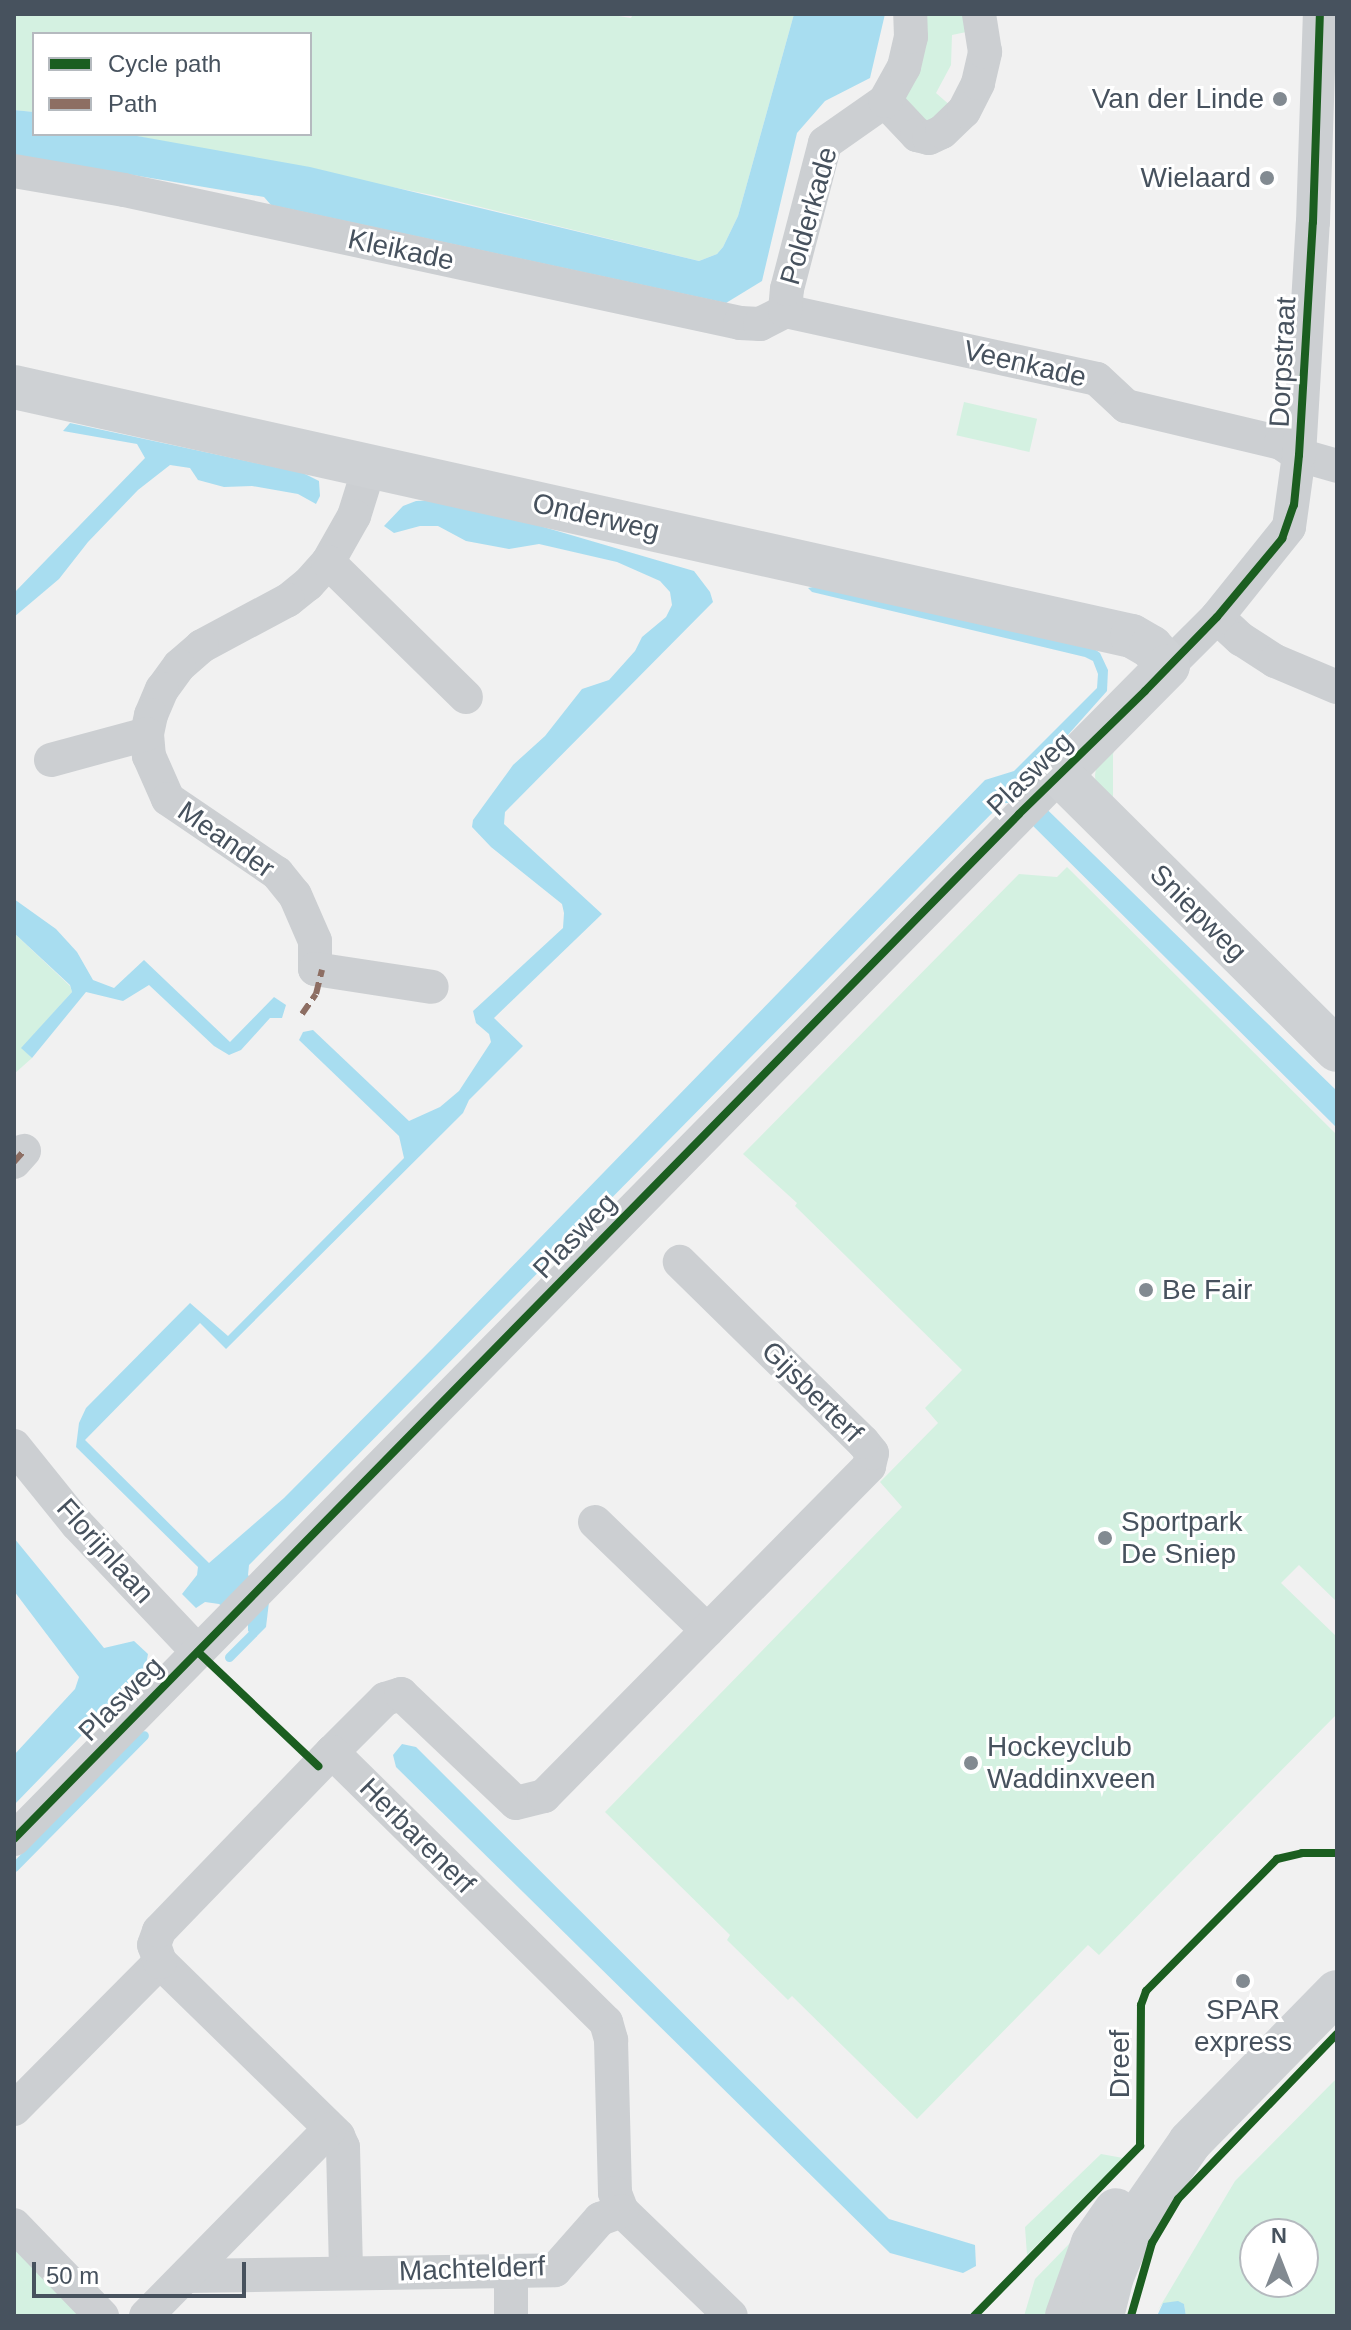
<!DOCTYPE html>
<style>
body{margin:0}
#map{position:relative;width:1351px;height:2330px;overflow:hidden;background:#f1f1f1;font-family:Helvetica,sans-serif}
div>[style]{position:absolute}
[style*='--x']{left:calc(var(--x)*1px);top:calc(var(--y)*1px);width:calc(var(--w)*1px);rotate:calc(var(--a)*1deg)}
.green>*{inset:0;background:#d4f1e1;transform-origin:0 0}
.water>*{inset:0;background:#a8ddf0}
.stream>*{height:9px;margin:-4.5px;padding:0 4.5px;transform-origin:4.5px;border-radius:4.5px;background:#a8ddf0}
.street>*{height:34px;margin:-17px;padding:0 17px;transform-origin:17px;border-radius:17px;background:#cccfd2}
.secondary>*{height:44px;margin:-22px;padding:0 22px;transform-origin:22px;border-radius:22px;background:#ced1d4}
.quiet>*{height:6px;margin-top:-3px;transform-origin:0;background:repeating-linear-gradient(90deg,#8d6e63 0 12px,transparent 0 18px)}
.cycleway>*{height:8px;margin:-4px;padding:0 4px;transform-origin:4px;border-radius:4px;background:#1b5e20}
.dots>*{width:22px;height:22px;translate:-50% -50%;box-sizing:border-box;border:4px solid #fff;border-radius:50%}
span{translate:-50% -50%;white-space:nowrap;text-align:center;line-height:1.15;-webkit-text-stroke:6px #fff;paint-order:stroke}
.poi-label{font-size:28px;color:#47525e}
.right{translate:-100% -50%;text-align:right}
.left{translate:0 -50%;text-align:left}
.street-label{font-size:28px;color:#47525e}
.frame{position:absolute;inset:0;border:16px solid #47525e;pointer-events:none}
.legend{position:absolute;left:32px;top:32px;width:280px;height:104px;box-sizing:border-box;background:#fff;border:2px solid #b5babf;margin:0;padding:10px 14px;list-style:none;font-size:24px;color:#47525e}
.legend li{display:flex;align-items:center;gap:16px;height:40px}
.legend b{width:40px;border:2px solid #b5babf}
.north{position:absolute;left:1239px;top:2218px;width:80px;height:80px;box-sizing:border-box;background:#fff;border:2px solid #b5babf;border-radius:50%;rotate:0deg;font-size:22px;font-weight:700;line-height:32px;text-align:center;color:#47525e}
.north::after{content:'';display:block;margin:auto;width:28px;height:36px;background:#828a91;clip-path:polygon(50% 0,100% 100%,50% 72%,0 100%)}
.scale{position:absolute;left:32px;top:2262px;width:214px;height:36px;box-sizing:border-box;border:4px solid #47525e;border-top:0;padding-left:10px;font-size:24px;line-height:28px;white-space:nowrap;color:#47525e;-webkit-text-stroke:6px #fff;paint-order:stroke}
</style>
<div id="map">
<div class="green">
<i style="clip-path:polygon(14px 14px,606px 14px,631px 18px,633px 14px,794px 14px,738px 216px,723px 247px,717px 254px,699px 261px,432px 195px,126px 134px,310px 134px,310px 34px,34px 34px,34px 112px,14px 110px)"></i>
<i style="clip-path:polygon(924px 14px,966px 14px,971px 31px,952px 35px,951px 65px,936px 93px,952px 107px,928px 123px,907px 108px,905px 89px)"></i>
<i style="left:964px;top:402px;width:75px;height:34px;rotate:13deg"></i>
<i style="clip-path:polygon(1114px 751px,1113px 754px,1113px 798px,1096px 790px,1095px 775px,1097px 762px)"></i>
<i style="clip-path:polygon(1067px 867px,1337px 1135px,1337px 1602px,1299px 1565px,1281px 1583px,1337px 1637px,1337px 1714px,1099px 1955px,1088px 1945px,917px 2119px,792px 1996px,788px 2000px,727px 1940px,730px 1935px,605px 1812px,902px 1507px,880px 1482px,938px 1423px,925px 1408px,962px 1370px,795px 1206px,797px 1203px,743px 1154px,1019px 874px,1057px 877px)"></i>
<i style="clip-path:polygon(14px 933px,70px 986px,72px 992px,22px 1048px,32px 1058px,14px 1074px)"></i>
<i style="clip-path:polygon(evenodd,1337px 2078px,1337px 2316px,1186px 2316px,1184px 2304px,1163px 2303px,1158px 2310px,1235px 2181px,1337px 2078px,1255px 2234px,1303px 2234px,1303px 2282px,1255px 2282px,1255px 2234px)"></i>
<i style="clip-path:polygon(1101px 2154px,1123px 2158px,1027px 2255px,1025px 2227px)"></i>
<i style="clip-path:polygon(1105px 2207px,1054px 2316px,1024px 2316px,1035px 2279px)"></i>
<i style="clip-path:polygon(14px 2242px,87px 2316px,14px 2316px)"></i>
</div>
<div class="water">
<i style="clip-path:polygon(794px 14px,885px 14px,870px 78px,825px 101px,797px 133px,762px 281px,726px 303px,271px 205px,264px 197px,14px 155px,14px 110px,34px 112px,34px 134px,126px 134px,310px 167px,699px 261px,717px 254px,723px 247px,738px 216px)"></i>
<i style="clip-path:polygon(70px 423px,303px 473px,319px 481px,320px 496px,316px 504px,298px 494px,252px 486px,224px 487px,198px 480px,190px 468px,170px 465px,138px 490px,88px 542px,59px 579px,14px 617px,14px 593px,145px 458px,137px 444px,63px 431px)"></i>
<i style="clip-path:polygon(436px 500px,523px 521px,694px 571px,710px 592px,713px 602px,505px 812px,504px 824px,602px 914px,494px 1018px,523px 1046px,469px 1100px,463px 1113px,226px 1349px,200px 1323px,85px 1440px,209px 1563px,284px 1498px,434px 1347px,985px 780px,1014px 771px,1097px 688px,1098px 674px,1093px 661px,1085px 657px,812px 592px,808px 588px,818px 586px,1093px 648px,1100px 653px,1108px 670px,1107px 691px,1026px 782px,1025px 788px,1337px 1091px,1337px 1128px,1010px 803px,1002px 803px,249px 1565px,248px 1575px,269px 1602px,266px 1627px,256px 1637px,248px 1631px,248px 1624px,219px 1604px,205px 1602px,196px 1608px,182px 1594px,197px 1575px,198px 1567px,76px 1447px,79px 1423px,86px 1408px,190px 1303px,228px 1336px,404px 1158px,399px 1136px,299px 1040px,303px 1032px,313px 1030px,409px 1121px,440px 1107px,459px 1091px,491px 1042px,489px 1034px,476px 1023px,473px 1011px,563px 928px,564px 913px,562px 904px,491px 847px,472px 827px,473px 820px,513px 765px,545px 736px,582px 689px,609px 680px,635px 651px,642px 637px,666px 617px,672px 605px,670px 592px,660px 581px,617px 562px,539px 544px,509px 549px,466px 541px,438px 526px,420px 526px,394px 533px,384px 526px,403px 506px,416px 501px)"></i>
<i style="clip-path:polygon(14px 899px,56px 929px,77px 952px,93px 980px,114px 988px,144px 960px,230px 1042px,274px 997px,286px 1005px,282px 1018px,270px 1018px,241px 1050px,229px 1055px,214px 1046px,149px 985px,123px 1001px,86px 992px,32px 1058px,21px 1048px,72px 992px,70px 985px,14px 933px)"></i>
<i style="clip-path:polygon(14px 1538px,104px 1648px,134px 1641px,148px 1654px,145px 1670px,14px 1805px,14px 1755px,75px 1689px,79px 1677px,14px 1591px)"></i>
<i style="clip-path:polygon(402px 1744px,416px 1747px,889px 2219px,975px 2245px,976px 2266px,963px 2273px,890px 2253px,396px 1767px,393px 1755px)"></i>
<i style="clip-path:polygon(1178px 2301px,1184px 2304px,1186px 2316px,1157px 2316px,1163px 2303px)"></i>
</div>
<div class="stream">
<i style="--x:229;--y:1657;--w:33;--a:-45"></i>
<i style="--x:14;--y:1867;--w:185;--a:-45.4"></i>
</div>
<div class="street">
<i style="--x:885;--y:101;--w:47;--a:46.7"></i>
<i style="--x:917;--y:135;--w:12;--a:14"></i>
<i style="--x:929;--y:138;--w:14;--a:-25"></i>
<i style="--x:942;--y:132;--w:30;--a:-44"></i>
<i style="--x:964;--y:111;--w:31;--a:-63"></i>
<i style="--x:978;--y:83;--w:32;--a:-77"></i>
<i style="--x:985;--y:52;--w:38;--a:-99"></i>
<i style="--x:14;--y:171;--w:112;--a:9.8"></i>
<i style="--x:124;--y:190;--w:630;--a:12.18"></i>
<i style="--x:740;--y:323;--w:20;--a:3"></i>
<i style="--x:760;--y:324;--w:28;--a:-27"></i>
<i style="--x:785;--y:311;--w:319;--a:12.3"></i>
<i style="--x:1097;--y:379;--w:40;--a:43"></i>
<i style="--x:1126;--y:406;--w:159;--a:13.4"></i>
<i style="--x:1281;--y:443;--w:22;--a:34"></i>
<i style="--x:1299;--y:455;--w:40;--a:16"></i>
<i style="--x:785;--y:311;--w:22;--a:-85"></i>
<i style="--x:787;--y:289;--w:151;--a:-75.4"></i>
<i style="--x:825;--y:143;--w:73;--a:-35"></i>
<i style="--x:885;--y:101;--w:39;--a:-61"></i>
<i style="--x:904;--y:67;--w:31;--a:-77"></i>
<i style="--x:911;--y:37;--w:23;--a:-92"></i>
<i style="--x:370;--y:465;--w:53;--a:107.4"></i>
<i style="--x:354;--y:516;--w:53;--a:119.5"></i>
<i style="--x:328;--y:562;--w:30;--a:132"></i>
<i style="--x:308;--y:584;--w:26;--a:141"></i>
<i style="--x:288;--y:600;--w:98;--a:151.9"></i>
<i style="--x:202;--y:646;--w:30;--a:139"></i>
<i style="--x:179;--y:666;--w:29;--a:126"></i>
<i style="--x:162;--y:689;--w:28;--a:113"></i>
<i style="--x:151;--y:715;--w:19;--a:102"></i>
<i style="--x:147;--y:734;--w:22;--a:85"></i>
<i style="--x:149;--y:756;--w:47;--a:66.2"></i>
<i style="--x:168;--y:799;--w:132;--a:34.2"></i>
<i style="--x:277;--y:873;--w:28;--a:51"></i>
<i style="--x:295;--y:895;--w:50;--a:66.5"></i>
<i style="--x:315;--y:941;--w:28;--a:90"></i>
<i style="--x:315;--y:969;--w:118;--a:8.7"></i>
<i style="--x:328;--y:562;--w:193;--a:44.4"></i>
<i style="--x:1217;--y:617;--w:33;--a:43"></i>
<i style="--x:1241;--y:639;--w:40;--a:32.9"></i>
<i style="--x:1275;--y:661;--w:67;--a:22.8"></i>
<i style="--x:1168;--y:666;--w:69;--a:-45"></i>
<i style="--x:1217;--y:617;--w:115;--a:-51.3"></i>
<i style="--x:1289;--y:527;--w:73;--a:-82.1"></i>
<i style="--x:1299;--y:455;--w:233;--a:-86.6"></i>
<i style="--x:1313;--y:222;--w:208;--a:-88.1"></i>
<i style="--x:51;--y:760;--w:99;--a:-15.2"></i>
<i style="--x:14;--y:1162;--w:15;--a:-48"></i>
<i style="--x:14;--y:1446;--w:100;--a:51.1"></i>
<i style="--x:77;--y:1524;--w:176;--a:46.6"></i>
<i style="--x:595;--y:1522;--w:156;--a:44"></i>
<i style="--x:332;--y:1752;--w:75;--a:-45"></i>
<i style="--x:385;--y:1699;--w:17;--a:-17"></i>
<i style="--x:401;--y:1694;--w:158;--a:43.5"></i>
<i style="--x:516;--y:1803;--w:29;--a:-14"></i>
<i style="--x:544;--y:1796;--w:463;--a:-45.4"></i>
<i style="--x:869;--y:1466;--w:13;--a:-77"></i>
<i style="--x:872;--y:1453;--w:14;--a:-129"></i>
<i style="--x:863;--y:1442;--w:257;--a:-135.5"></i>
<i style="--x:14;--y:1839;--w:1492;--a:-45.49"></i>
<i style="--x:160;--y:1962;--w:249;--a:44.3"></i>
<i style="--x:338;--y:2136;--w:12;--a:66"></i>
<i style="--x:343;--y:2147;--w:125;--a:88.6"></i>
<i style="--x:14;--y:2109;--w:207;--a:-45.2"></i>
<i style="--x:160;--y:1962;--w:18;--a:-109"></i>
<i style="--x:154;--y:1945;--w:15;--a:-70"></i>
<i style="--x:159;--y:1931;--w:249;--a:-46"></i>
<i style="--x:332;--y:1752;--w:385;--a:44.6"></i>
<i style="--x:606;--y:2022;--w:19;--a:74"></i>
<i style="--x:611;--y:2040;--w:153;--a:88.5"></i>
<i style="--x:615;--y:2193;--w:19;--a:69"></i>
<i style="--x:622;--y:2211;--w:151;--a:43.9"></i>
<i style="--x:14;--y:2225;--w:127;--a:46"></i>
<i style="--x:511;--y:2272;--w:44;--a:90"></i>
<i style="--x:186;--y:2276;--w:369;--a:-0.9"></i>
<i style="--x:555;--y:2270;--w:68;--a:-48.6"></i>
<i style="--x:600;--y:2219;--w:23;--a:-20"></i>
<i style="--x:146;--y:2316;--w:262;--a:-45.5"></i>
</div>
<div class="secondary">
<i style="--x:14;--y:387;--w:1145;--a:12.56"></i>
<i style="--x:1132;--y:636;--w:22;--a:30"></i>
<i style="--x:1151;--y:647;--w:25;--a:48"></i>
<i style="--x:1168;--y:666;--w:153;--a:134.7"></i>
<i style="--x:1060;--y:775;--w:390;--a:44.8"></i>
<i style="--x:1067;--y:2316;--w:77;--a:-70.4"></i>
<i style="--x:1093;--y:2243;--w:40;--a:-55.1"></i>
<i style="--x:1102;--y:2316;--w:38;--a:-76"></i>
<i style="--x:1111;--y:2279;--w:61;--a:-67.7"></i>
<i style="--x:1134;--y:2223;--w:98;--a:-55.3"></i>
<i style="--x:1190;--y:2142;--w:210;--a:-45.6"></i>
</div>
<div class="quiet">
<i style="--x:302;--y:1014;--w:24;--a:-55"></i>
<i style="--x:316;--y:994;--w:25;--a:-76"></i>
<i style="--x:14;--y:1162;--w:15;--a:-48"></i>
</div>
<div class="cycleway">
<i style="--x:198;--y:1652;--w:166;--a:43.5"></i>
<i style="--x:14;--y:1839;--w:1435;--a:-45.56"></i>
<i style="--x:1019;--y:814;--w:176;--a:-44.3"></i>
<i style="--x:1145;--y:691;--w:103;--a:-45.8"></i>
<i style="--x:1217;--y:617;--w:102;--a:-50.2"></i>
<i style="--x:1282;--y:539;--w:36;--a:-71"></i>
<i style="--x:1294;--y:505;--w:50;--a:-84.3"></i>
<i style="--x:1299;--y:455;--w:233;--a:-86.6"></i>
<i style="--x:1313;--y:222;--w:208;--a:-88.1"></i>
<i style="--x:974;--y:2316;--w:238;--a:-45.7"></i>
<i style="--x:1140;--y:2146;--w:141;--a:-89.6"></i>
<i style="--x:1141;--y:2005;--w:15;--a:-70"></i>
<i style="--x:1146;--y:1991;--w:186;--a:-45.2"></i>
<i style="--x:1277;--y:1859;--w:26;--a:-13"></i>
<i style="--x:1302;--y:1853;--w:35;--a:0"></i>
<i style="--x:1131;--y:2316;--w:76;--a:-74"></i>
<i style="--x:1152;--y:2243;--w:51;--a:-59.4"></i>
<i style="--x:1178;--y:2199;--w:229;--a:-46.1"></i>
</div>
<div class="dots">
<i style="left:1280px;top:99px;background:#828a91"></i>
<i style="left:1267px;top:178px;background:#828a91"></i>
<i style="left:1146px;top:1290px;background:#828a91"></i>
<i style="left:1105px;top:1538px;background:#828a91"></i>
<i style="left:971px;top:1763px;background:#828a91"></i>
<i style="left:1243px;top:1981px;background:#828a91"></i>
</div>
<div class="poi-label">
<span class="right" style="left:1264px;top:99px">Van der Linde</span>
<span class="right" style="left:1251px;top:178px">Wielaard</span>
<span class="left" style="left:1162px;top:1290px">Be Fair</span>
<span class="left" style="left:1121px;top:1538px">Sportpark<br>De Sniep</span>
<span class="left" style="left:987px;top:1763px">Hockeyclub<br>Waddinxveen</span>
<span style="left:1243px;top:2026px">SPAR<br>express</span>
</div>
<div class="street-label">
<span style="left:809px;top:216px;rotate:-74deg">Polderkade</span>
<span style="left:401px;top:250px;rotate:12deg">Kleikade</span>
<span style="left:1283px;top:362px;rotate:-87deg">Dorpstraat</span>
<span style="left:1025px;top:364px;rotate:13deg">Veenkade</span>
<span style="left:596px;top:517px;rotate:13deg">Onderweg</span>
<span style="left:1030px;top:774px;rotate:-44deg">Plasweg</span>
<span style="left:226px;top:840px;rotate:35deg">Meander</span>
<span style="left:1198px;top:913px;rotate:45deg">Sniepweg</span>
<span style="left:575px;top:1236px;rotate:-46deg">Plasweg</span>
<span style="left:812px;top:1392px;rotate:45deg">Gijsberterf</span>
<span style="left:105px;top:1551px;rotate:48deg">Florijnlaan</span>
<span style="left:121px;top:1699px;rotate:-45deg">Plasweg</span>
<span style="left:417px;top:1836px;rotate:45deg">Herbarenerf</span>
<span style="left:1120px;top:2064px;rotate:-90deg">Dreef</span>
<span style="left:472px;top:2269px;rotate:-2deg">Machtelderf</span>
</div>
<div class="frame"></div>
<ul class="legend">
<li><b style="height:10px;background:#1b5e20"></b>Cycle path</li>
<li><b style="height:10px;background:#8d6e63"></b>Path</li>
</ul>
<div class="north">N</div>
<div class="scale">50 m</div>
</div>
